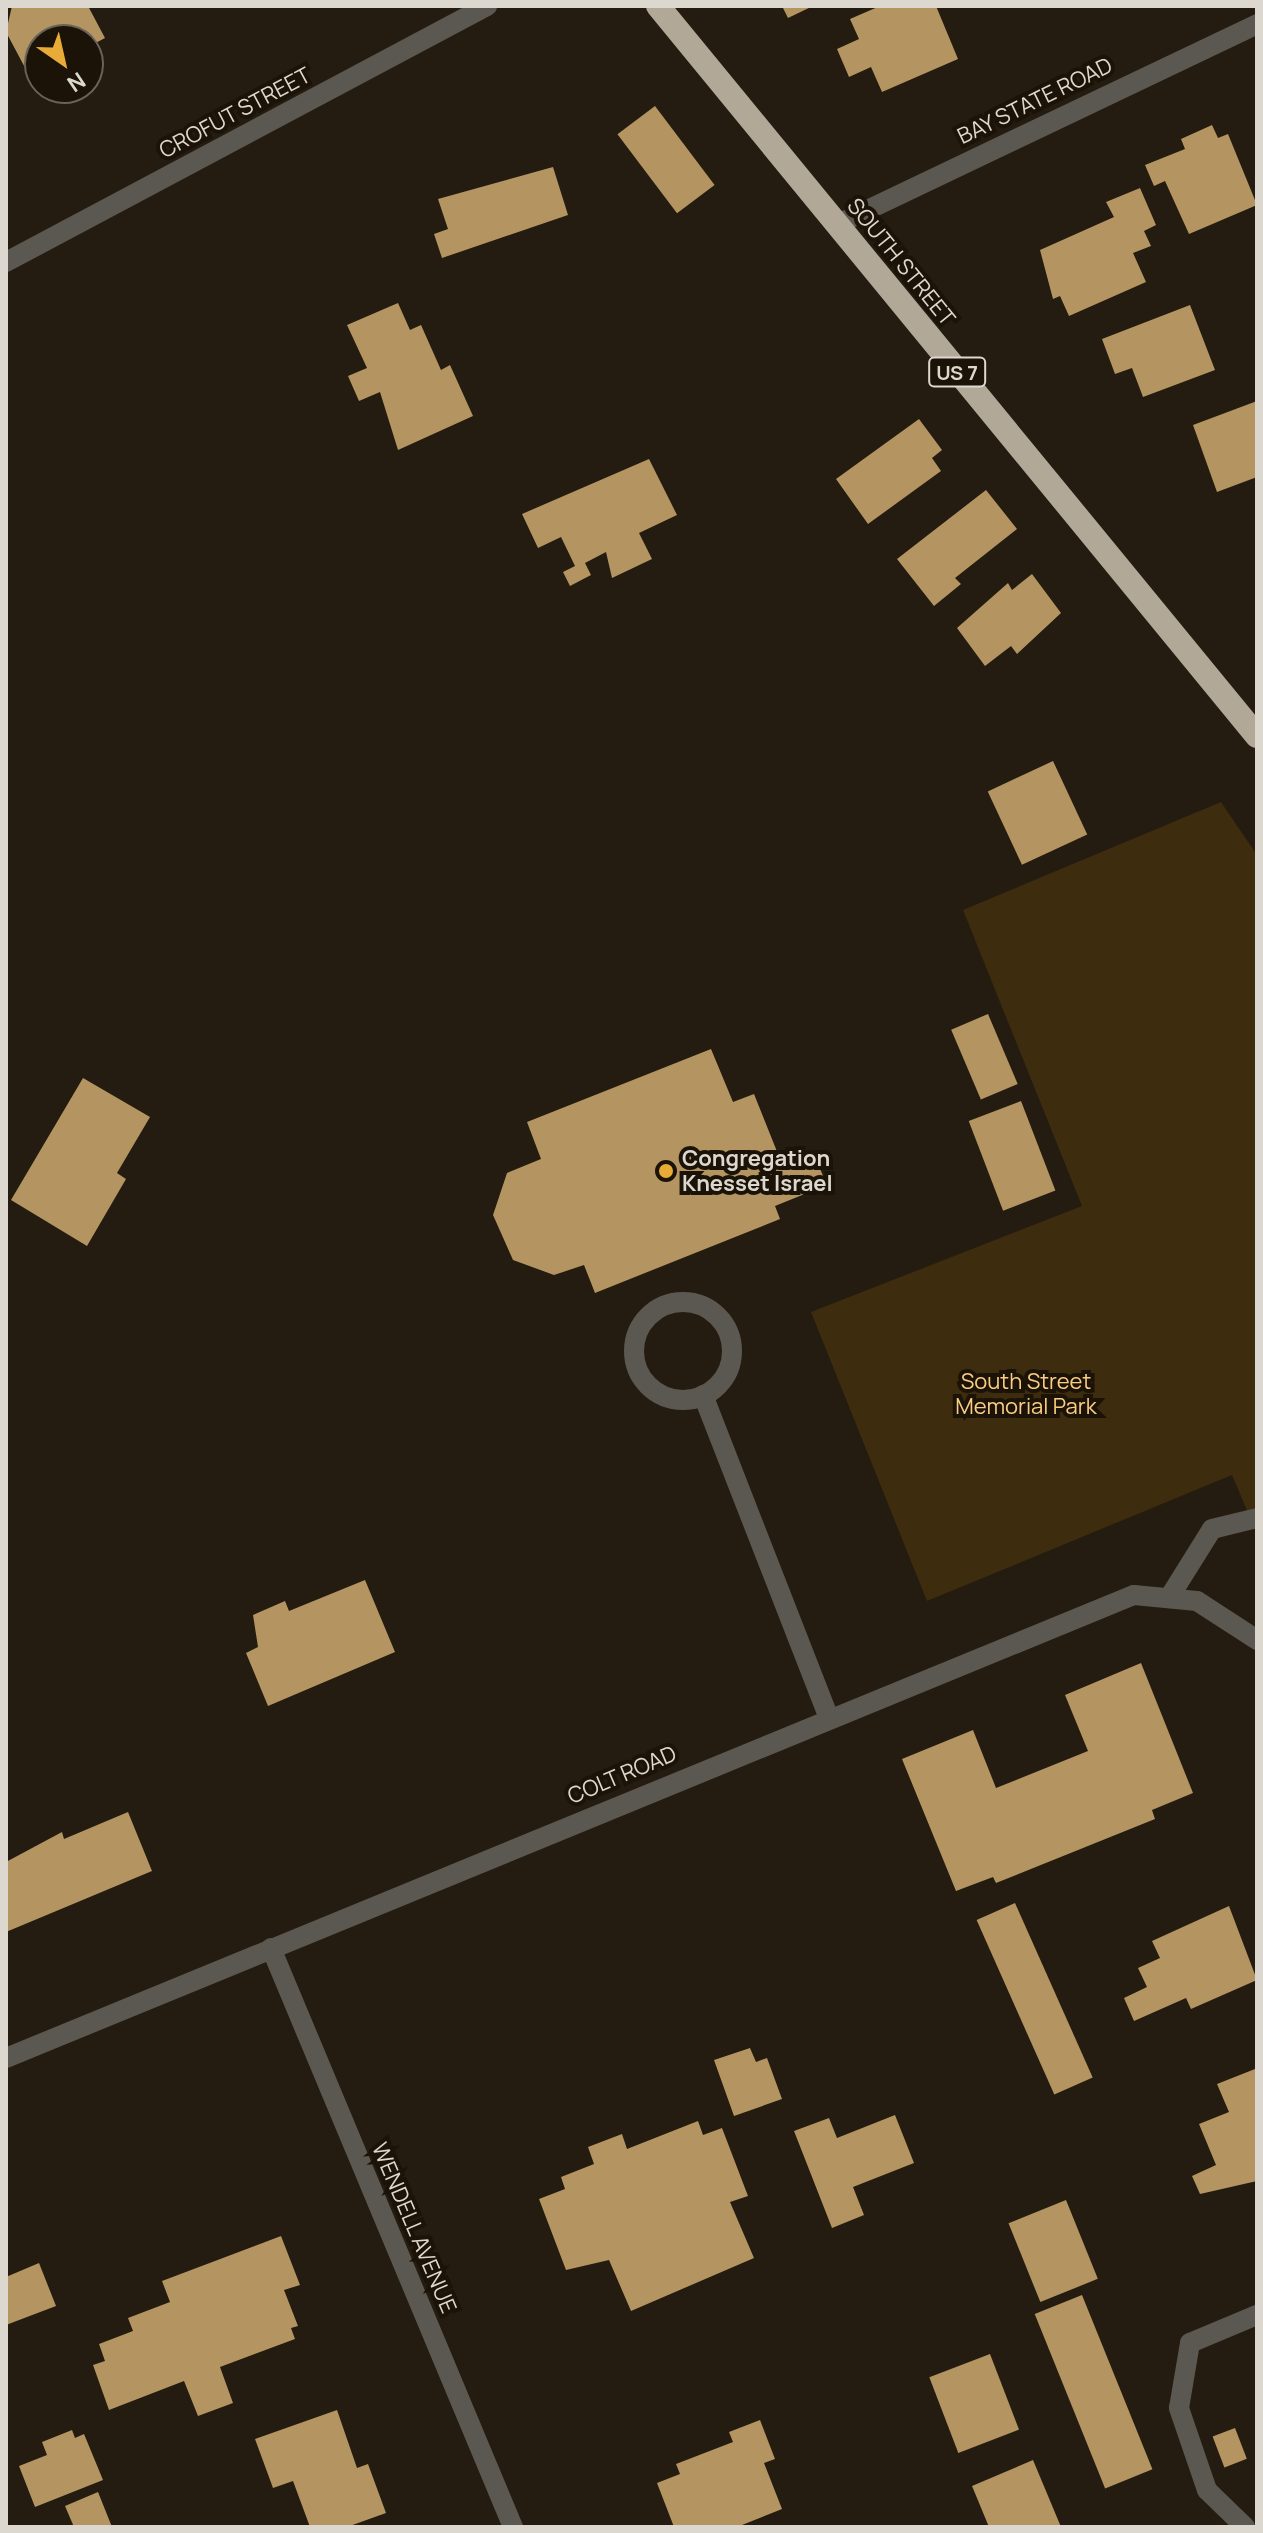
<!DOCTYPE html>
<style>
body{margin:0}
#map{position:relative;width:1263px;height:2533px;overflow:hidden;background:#241c10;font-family:Manrope,sans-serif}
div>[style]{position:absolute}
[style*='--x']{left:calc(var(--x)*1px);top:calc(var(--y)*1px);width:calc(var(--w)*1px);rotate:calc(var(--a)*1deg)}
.green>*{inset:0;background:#3d2c0d}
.building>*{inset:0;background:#b49561;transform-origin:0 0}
.minor>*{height:20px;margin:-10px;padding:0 10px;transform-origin:10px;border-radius:10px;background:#5b5751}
.minor>.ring{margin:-10px;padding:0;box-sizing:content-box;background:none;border:20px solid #5b5751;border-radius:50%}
.highway>*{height:24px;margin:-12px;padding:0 12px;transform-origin:12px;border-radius:12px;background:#b2a898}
.dots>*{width:22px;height:22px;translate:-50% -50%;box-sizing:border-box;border:4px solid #1b1307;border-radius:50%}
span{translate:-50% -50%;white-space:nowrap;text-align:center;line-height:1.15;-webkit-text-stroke:8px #1b1307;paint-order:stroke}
.shield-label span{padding:2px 6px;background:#1b1307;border:2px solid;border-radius:6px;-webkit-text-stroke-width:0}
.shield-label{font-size:20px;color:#ddd8cf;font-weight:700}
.street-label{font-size:22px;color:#ddd8cf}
.poi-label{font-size:22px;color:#ddd8cf;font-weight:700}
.left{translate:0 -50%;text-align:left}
.park-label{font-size:22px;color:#fbcd80}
.frame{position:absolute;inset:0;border:8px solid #ddd8cf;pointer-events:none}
.north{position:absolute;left:24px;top:24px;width:80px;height:80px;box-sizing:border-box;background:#1b1307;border:2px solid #696257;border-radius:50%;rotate:146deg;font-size:22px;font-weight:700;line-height:32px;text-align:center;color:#ddd8cf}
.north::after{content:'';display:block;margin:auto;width:28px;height:36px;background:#e8ab37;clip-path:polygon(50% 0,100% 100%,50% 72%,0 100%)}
</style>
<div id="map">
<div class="green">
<i style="clip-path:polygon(1221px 802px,1257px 855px,1257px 1534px,1232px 1475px,927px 1601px,811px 1312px,1082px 1206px,963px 910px)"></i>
</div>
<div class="building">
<i style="clip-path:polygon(12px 6px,88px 6px,105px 38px,88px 47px,88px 40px,40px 40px,40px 72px,30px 77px,6px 32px)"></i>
<i style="clip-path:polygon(782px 6px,813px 6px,788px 18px)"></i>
<i style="clip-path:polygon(880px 6px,936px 6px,958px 59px,882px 92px,871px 67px,849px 77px,837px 49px,859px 39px,850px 19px)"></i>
<i style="left:655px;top:106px;width:99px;height:47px;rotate:53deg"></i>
<i style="clip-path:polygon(1212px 125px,1218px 138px,1228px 134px,1257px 205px,1189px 234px,1165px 181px,1154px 186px,1145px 165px,1185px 149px,1181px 139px)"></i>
<i style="clip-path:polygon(553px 167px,568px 215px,442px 258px,434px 234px,448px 229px,438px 199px)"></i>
<i style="clip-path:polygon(1140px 188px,1156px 225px,1144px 231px,1151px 246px,1133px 253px,1146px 282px,1069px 316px,1060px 296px,1053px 299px,1040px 250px,1114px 217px,1106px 202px)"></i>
<i style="clip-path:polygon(398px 303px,410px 330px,421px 325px,441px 370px,450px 365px,473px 416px,398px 450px,380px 392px,359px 401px,348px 376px,367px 368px,347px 325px)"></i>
<i style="clip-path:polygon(1190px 305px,1215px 370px,1143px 397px,1132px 368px,1115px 374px,1102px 339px)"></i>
<i style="clip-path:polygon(1257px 401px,1257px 477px,1217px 492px,1193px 425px)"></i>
<i style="clip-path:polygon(919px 419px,942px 450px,932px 458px,941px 471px,868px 524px,836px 479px)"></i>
<i style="clip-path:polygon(649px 459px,677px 515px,639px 533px,652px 559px,612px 578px,606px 552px,585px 563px,591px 575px,570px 586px,563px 572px,575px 566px,561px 537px,538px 548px,522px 514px)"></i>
<i style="clip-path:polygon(986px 490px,1017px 529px,955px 578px,961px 584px,934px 606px,897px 559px)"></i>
<i style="clip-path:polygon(1032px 574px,1061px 613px,1017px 654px,1011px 646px,985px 666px,957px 628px,1008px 583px,1012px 590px)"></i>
<i style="left:1053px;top:761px;width:81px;height:72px;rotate:65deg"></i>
<i style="left:988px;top:1014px;width:76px;height:40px;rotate:67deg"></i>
<i style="clip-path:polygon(711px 1049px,733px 1102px,754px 1094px,784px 1169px,815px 1157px,827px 1185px,775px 1206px,780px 1219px,595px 1293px,584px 1265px,554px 1275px,513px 1260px,493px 1215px,507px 1173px,541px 1159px,527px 1122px)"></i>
<i style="clip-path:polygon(83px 1078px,150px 1117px,117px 1173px,126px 1179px,87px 1246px,11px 1200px)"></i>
<i style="left:1021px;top:1101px;width:96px;height:56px;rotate:69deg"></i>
<i style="clip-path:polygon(365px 1580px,395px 1652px,268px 1706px,246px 1653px,258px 1647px,253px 1615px,285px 1601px,289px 1611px)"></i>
<i style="clip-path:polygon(1141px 1663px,1193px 1793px,1152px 1810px,1155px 1819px,996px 1883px,993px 1877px,956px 1891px,902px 1759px,973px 1730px,996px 1788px,1088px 1751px,1065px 1695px)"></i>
<i style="clip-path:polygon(128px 1812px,152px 1871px,6px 1932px,6px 1862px,62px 1832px,64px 1839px)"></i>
<i style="left:1015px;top:1903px;width:191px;height:42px;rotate:66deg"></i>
<i style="clip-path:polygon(1229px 1906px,1257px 1980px,1191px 2009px,1186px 1998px,1134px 2021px,1124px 1998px,1147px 1987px,1138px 1968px,1160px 1958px,1152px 1941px)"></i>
<i style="clip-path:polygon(750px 2048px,756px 2062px,767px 2058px,782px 2099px,734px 2116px,714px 2060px)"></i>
<i style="clip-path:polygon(1255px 2069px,1257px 2181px,1200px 2194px,1192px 2176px,1216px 2165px,1199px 2124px,1229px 2112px,1217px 2084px)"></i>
<i style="clip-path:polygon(895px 2115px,914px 2163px,853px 2187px,864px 2215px,832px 2228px,794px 2131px,829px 2118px,837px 2138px)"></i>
<i style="clip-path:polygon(698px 2121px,703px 2135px,722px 2128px,748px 2196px,730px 2202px,754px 2258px,631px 2311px,609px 2260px,566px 2270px,539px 2199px,565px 2189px,561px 2177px,594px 2164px,588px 2147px,622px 2134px,627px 2149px)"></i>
<i style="left:1066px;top:2200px;width:85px;height:62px;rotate:68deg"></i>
<i style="clip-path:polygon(281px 2236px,300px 2285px,284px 2290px,298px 2326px,291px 2328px,295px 2339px,220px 2367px,233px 2403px,198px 2416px,184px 2381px,109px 2410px,93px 2365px,105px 2361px,99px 2344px,133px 2331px,128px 2318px,170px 2302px,162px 2281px)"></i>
<i style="clip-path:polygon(39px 2263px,56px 2306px,6px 2325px,6px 2277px)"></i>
<i style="left:1082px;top:2295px;width:188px;height:51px;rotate:68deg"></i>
<i style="left:990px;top:2354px;width:81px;height:65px;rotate:69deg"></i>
<i style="clip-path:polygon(337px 2410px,357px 2468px,368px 2464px,386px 2513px,347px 2527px,310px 2527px,293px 2481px,273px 2488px,255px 2439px)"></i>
<i style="clip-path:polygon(760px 2420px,775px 2459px,764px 2463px,782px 2509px,737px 2527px,674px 2527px,657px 2483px,680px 2474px,676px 2464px,733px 2442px,729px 2432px)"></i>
<i style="left:1235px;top:2428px;width:33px;height:24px;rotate:69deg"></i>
<i style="clip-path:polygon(72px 2430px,75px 2438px,84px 2434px,103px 2480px,35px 2507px,19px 2466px,47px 2455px,42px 2442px)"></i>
<i style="clip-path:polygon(1033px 2460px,1061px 2527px,989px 2527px,972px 2486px)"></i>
<i style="clip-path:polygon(98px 2492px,112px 2527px,74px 2527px,65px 2506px)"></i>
</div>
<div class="minor">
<i style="--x:836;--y:225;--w:467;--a:-25.5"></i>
<i style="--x:6;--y:262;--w:545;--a:-28.02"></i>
<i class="ring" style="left:634px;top:1302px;width:78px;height:78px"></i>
<i style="--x:703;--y:1395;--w:344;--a:68.7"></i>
<i style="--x:1172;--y:1593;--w:75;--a:-58"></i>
<i style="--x:1212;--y:1529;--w:46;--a:-13.7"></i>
<i style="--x:271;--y:1948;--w:628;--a:67.32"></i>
<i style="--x:6;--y:2058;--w:1219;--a:-22.32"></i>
<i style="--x:1134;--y:1595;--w:63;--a:5.4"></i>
<i style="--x:1197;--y:1601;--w:72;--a:33"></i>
<i style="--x:1245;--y:2527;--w:53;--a:-135.8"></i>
<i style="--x:1207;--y:2490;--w:87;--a:-108.9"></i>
<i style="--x:1179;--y:2408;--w:66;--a:-80.4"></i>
<i style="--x:1190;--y:2343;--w:73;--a:-22.7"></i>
</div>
<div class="highway">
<i style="--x:658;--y:6;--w:944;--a:50.63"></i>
</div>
<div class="dots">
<i style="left:666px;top:1171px;background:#e8ab37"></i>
</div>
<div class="shield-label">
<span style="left:957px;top:372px">US 7</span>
</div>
<div class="street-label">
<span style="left:1035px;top:101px;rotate:-26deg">BAY STATE ROAD</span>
<span style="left:235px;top:113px;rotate:-28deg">CROFUT STREET</span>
<span style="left:901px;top:262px;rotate:51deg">SOUTH STREET</span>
<span style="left:622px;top:1775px;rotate:-23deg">COLT ROAD</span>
<span style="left:414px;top:2228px;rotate:67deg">WENDELL AVENUE</span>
</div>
<div class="poi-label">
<span class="left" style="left:682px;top:1171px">Congregation<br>Knesset Israel</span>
</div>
<div class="park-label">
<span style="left:1026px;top:1394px">South Street<br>Memorial Park</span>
</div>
<div class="frame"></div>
<div class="north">N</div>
</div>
